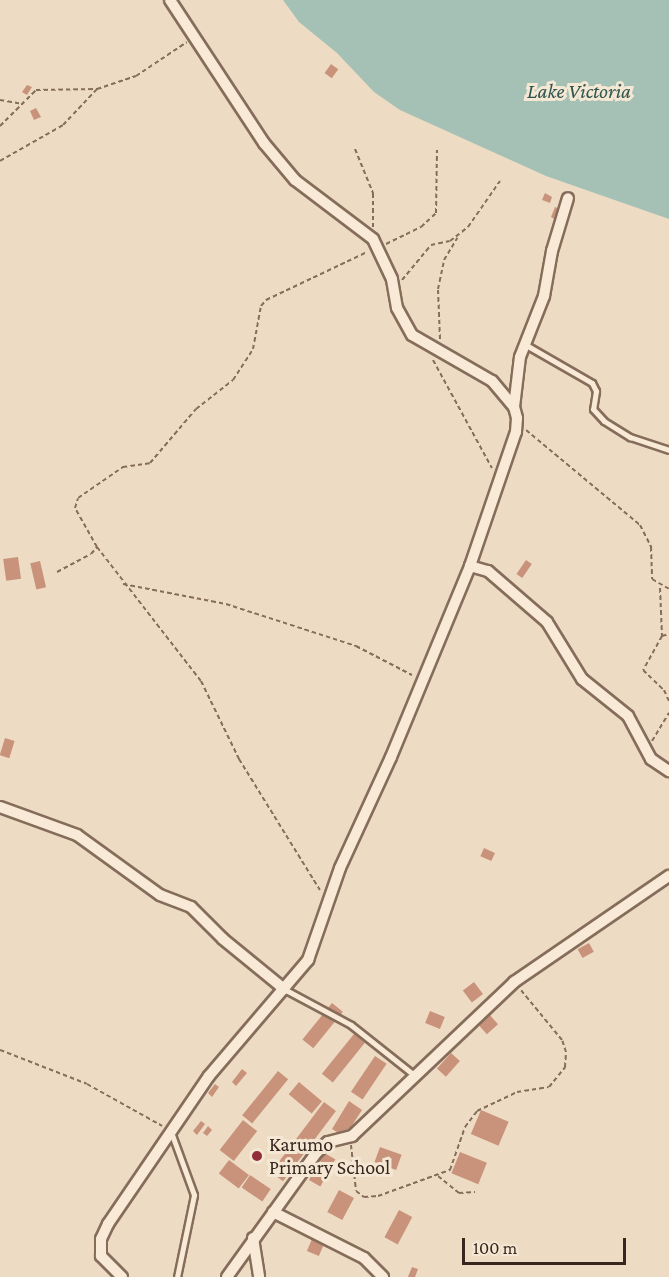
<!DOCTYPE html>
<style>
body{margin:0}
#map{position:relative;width:669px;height:1277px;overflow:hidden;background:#eddcc3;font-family:"Crimson Pro",serif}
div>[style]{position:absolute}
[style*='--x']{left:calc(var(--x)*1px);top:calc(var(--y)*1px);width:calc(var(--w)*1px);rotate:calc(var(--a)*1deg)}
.water>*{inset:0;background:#a5c0b5}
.building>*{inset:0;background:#c9937b;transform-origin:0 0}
.path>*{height:2px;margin-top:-1px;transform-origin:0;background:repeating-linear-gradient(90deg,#866d5b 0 4.5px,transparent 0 7.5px)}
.roads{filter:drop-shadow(2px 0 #866d5b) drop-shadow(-2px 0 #866d5b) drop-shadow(0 2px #866d5b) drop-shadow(0 -2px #866d5b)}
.service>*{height:5px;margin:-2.5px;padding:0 2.5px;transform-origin:2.5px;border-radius:2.5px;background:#f8ead6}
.minor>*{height:10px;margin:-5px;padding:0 5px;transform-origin:5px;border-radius:5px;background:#f8ead6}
.dots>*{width:16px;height:16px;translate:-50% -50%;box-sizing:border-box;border:3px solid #f4e7d3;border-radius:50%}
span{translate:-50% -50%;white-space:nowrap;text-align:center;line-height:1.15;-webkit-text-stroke:6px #f4e7d3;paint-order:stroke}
.poi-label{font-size:20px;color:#37271e}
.left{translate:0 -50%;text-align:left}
.water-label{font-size:21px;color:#2e564f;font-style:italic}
.scale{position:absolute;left:462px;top:1238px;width:164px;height:27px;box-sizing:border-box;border:3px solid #37271e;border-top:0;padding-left:8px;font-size:18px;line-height:21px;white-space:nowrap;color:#37271e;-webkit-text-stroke:4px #f4e7d3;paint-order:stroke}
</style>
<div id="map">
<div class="water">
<i style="clip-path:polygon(283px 0,669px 0,669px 219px,546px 176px,400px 110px,374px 92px,337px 53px,299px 22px)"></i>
</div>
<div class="building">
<i style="left:331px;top:64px;width:9px;height:11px;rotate:36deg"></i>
<i style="clip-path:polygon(27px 85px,32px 87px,27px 95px,22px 92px)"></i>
<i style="clip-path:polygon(36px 108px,41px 117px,34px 120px,30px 111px)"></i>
<i style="clip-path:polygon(545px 193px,552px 197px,550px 203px,542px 200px)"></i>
<i style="clip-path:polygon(555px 207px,560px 209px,556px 220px,551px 217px)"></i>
<i style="left:18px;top:557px;width:22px;height:15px;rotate:82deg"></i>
<i style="left:526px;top:560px;width:7px;height:17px;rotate:34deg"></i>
<i style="left:40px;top:561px;width:27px;height:10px;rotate:77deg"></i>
<i style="left:5px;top:738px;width:10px;height:18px;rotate:17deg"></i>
<i style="left:484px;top:848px;width:12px;height:9px;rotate:24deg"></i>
<i style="left:589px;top:943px;width:10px;height:13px;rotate:61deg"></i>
<i style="left:474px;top:982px;width:15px;height:14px;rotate:53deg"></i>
<i style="left:332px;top:1003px;width:14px;height:47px;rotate:39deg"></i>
<i style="left:430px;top:1011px;width:16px;height:13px;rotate:22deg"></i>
<i style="left:488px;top:1013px;width:15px;height:15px;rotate:48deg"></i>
<i style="left:354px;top:1034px;width:14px;height:51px;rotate:39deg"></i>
<i style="left:451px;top:1053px;width:12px;height:21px;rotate:42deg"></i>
<i style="left:375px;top:1056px;width:14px;height:43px;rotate:34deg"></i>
<i style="clip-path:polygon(242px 1069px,247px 1073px,236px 1086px,232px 1082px)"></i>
<i style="left:278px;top:1071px;width:13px;height:57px;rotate:39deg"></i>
<i style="left:299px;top:1082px;width:30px;height:16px;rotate:40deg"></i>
<i style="clip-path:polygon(215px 1084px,219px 1087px,212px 1097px,208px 1093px)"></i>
<i style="clip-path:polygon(349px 1101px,362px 1110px,351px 1127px,340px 1134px,332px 1129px)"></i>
<i style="left:324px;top:1102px;width:15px;height:88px;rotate:37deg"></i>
<i style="left:481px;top:1110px;width:30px;height:26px;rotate:23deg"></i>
<i style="left:243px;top:1120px;width:18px;height:38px;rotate:38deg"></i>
<i style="clip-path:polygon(201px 1121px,205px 1124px,197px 1135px,193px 1131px)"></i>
<i style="clip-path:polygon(208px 1126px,212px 1130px,207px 1136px,203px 1133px)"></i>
<i style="left:380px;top:1147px;width:23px;height:16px;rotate:20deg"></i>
<i style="left:460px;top:1152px;width:29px;height:23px;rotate:22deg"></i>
<i style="left:324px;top:1153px;width:13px;height:31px;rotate:29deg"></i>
<i style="left:229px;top:1160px;width:25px;height:17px;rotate:37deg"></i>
<i style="left:250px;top:1175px;width:25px;height:15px;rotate:34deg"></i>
<i style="left:339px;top:1190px;width:17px;height:25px;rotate:28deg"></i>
<i style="left:399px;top:1210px;width:15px;height:31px;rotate:28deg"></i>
<i style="left:312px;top:1239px;width:13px;height:13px;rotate:23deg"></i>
<i style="clip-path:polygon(412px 1267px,418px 1269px,415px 1277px,408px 1277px)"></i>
</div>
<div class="path">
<i style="--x:0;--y:100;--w:22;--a:10"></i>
<i style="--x:0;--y:126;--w:51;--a:-45"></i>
<i style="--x:36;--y:90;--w:61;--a:-0.9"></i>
<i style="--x:355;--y:149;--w:48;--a:67.8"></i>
<i style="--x:373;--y:193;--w:34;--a:90"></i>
<i style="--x:0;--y:161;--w:73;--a:-29.7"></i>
<i style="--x:63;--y:125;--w:50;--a:-46.6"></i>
<i style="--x:97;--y:89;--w:41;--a:-18.4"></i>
<i style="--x:136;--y:76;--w:61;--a:-33.7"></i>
<i style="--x:386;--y:244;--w:39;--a:-26"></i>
<i style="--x:421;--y:227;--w:21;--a:-43"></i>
<i style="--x:436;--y:213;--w:63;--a:-89.1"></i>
<i style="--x:402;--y:280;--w:45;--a:-50.4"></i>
<i style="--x:431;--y:245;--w:19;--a:-12"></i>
<i style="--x:450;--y:241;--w:23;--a:-38"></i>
<i style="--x:468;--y:227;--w:56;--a:-55.2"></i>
<i style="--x:440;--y:339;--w:50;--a:-92.3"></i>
<i style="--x:438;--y:289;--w:30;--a:-78"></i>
<i style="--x:444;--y:260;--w:26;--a:-59"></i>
<i style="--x:433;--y:360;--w:123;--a:61.4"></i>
<i style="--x:526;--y:430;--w:148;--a:39.8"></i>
<i style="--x:640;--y:525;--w:25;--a:63"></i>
<i style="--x:651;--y:547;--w:32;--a:88"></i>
<i style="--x:652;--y:579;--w:20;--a:30"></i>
<i style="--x:97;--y:547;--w:170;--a:52.2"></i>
<i style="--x:201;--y:681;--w:87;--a:64"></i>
<i style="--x:239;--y:759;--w:154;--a:58.3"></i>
<i style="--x:57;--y:572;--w:38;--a:-28"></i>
<i style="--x:91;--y:554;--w:9;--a:-49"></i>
<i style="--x:97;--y:547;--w:45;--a:-119.4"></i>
<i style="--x:75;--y:508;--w:10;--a:-73"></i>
<i style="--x:78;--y:498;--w:55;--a:-34.6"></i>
<i style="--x:123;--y:467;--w:27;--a:-8"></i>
<i style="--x:150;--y:463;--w:71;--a:-49.6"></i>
<i style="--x:196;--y:409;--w:47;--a:-38.1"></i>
<i style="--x:233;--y:380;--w:37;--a:-57"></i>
<i style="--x:253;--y:349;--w:44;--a:-79.5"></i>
<i style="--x:261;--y:306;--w:8;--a:-50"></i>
<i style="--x:266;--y:300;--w:112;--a:-25.4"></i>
<i style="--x:123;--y:584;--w:105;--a:11"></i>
<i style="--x:226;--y:604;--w:137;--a:17.9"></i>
<i style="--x:356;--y:646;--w:63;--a:27.4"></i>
<i style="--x:660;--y:588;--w:48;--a:87.6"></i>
<i style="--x:662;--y:636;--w:39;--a:119"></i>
<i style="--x:643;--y:670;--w:29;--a:44"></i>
<i style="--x:664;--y:690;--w:12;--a:66"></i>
<i style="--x:662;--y:636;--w:7;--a:-16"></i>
<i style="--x:652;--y:741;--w:33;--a:-59"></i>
<i style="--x:0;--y:1050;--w:93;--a:21.3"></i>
<i style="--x:87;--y:1084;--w:86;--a:29.2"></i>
<i style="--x:351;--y:1145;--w:46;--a:83.8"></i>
<i style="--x:356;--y:1191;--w:10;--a:37"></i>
<i style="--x:364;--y:1197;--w:14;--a:-4"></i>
<i style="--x:378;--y:1196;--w:77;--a:-19.9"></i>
<i style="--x:450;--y:1170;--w:46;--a:-70.8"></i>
<i style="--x:465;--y:1127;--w:20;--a:-53"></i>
<i style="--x:477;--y:1111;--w:44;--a:-25.4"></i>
<i style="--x:517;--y:1092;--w:32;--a:-9"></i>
<i style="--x:549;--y:1087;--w:26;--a:-51"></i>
<i style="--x:565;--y:1067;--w:15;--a:-86"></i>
<i style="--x:566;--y:1052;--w:13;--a:-108"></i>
<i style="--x:562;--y:1040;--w:65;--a:-129.4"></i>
<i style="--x:438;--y:1176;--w:27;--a:39"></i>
<i style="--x:459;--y:1193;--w:16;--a:-4"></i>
</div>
<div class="roads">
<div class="service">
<i style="--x:526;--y:345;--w:76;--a:29.9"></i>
<i style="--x:592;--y:383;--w:9;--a:63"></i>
<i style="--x:596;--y:391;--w:18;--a:99"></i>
<i style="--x:593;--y:409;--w:16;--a:47"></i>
<i style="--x:604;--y:421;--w:31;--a:32"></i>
<i style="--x:630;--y:437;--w:41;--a:18.4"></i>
<i style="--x:284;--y:989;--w:76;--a:28.2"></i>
<i style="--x:351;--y:1025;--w:80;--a:38.4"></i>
<i style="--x:171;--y:1132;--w:67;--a:69.9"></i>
<i style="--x:194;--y:1195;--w:84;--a:101.7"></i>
</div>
<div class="minor">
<i style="--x:514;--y:407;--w:50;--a:-83.2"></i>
<i style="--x:520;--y:357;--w:66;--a:-68.5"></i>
<i style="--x:544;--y:296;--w:46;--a:-79.9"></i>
<i style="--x:552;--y:251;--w:55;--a:-73.2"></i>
<i style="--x:470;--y:566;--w:19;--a:16"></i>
<i style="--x:488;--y:571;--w:78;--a:40.8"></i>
<i style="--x:547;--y:622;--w:67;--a:58.4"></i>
<i style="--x:582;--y:679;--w:59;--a:38.8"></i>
<i style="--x:628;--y:716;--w:49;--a:61.9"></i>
<i style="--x:651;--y:759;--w:22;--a:34"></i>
<i style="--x:0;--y:807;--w:82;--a:20"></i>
<i style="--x:77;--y:835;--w:102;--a:35.9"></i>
<i style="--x:160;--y:895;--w:33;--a:21"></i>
<i style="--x:191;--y:907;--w:45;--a:45"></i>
<i style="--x:223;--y:939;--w:79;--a:39.3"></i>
<i style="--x:273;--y:1212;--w:102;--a:26.8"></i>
<i style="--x:364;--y:1258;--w:27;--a:45"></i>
<i style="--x:253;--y:1238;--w:39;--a:81"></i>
<i style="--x:122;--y:1277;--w:30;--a:-135"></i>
<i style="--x:101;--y:1256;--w:17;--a:-90"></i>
<i style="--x:101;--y:1239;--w:17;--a:-65"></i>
<i style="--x:108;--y:1224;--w:179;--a:-55.7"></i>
<i style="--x:209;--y:1076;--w:153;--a:-49.5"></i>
<i style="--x:308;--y:960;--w:97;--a:-70.8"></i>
<i style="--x:340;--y:868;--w:122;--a:-65.3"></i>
<i style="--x:391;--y:757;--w:207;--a:-67.5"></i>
<i style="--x:470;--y:566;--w:142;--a:-71.1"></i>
<i style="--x:516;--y:432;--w:14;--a:-86"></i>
<i style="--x:517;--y:418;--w:11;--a:-105"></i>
<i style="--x:514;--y:407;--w:34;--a:-130"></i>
<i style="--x:492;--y:381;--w:92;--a:-150.1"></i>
<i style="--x:412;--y:335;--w:31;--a:-119"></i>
<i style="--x:397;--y:308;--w:29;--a:-100"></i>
<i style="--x:392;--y:279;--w:44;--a:-115.4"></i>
<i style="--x:373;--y:239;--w:98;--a:-142.9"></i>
<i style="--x:295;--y:180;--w:48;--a:-130"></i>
<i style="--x:264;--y:143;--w:171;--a:-123.3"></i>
<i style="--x:227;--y:1277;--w:153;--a:-54.3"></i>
<i style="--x:316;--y:1153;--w:16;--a:-43"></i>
<i style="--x:328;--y:1142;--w:25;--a:-14"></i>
<i style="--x:352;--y:1136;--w:224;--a:-43.5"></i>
<i style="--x:514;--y:982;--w:188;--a:-34.4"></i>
</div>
</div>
<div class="dots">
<i style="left:257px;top:1156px;background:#932d39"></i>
</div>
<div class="poi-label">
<span class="left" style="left:269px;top:1156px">Karumo<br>Primary School</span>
</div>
<div class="water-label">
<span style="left:579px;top:91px">Lake Victoria</span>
</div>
<div class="scale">100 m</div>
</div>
